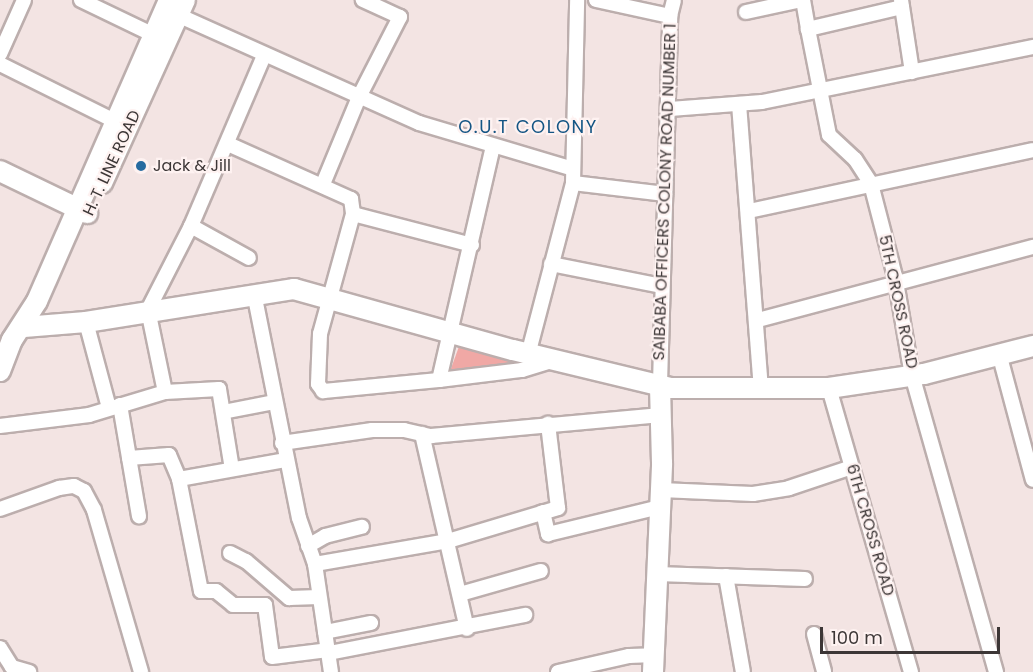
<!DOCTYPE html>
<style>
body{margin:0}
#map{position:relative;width:1033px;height:672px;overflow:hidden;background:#f3e4e3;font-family:Poppins,sans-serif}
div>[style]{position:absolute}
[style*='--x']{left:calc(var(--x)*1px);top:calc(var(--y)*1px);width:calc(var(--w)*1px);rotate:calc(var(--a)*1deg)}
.green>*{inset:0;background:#f0a8a5}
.roads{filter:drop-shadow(2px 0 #bcaead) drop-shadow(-2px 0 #bcaead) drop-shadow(0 2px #bcaead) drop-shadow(0 -2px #bcaead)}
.street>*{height:14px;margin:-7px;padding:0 7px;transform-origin:7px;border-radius:7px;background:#fff}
.secondary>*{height:20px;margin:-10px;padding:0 10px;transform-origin:10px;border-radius:10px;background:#fff}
.dots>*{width:16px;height:16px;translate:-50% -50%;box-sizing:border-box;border:3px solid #fef2f1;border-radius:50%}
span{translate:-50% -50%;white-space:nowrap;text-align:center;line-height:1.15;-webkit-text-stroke:4.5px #fef2f1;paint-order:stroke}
.street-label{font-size:16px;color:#3c3636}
.poi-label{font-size:16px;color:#3c3636}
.left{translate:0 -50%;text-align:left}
.neighbourhood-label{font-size:18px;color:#145584;letter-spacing:1.5px}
.scale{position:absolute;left:820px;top:627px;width:180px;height:27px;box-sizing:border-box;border:3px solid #3c3636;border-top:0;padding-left:8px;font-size:18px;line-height:21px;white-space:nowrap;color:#3c3636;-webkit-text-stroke:4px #fef2f1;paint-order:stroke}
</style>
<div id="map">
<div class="green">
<i style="clip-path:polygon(461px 341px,536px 361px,449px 374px)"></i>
</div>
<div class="roads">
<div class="street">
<i style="--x:81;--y:0;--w:88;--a:25.7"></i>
<i style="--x:596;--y:0;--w:76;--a:12.2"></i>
<i style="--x:803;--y:0;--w:29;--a:80"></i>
<i style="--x:901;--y:0;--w:73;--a:81.3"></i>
<i style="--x:902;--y:7;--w:97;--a:166.8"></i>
<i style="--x:808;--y:29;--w:108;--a:78.8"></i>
<i style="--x:829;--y:135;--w:35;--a:43"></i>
<i style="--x:855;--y:159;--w:30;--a:57"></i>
<i style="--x:871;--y:184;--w:95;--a:75.4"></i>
<i style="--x:895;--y:276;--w:100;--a:80.3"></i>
<i style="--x:912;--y:375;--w:309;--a:74.2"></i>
<i style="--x:171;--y:12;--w:272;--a:24.1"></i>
<i style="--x:419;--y:123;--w:158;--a:16.6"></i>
<i style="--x:746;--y:12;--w:56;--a:-12.3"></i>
<i style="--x:0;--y:54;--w:59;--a:-66"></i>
<i style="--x:0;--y:64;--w:128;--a:26.4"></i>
<i style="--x:739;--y:104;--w:285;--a:85.6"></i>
<i style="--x:670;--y:109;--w:92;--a:-4.4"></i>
<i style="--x:762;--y:102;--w:277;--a:-11.5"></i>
<i style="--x:228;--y:144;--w:135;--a:24.1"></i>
<i style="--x:351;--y:199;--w:15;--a:82"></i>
<i style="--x:353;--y:214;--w:124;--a:105.4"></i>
<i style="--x:320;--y:334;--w:50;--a:92.3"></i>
<i style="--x:318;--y:384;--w:9;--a:54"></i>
<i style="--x:323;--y:391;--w:117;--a:-5.4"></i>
<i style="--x:439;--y:380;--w:239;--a:-77"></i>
<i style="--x:573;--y:183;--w:93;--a:6.8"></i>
<i style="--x:323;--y:184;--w:94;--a:-67.5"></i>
<i style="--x:359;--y:97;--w:90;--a:-62.9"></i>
<i style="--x:400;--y:17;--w:41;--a:-155.3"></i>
<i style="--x:749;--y:211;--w:290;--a:-12.1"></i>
<i style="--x:353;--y:214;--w:123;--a:14.6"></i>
<i style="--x:191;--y:226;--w:66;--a:28.9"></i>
<i style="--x:551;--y:264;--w:113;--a:11.2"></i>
<i style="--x:254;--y:293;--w:229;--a:78.7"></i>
<i style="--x:299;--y:518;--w:49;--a:70.8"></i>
<i style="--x:315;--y:564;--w:109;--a:81.6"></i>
<i style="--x:758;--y:320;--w:285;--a:-14.9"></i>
<i style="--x:86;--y:322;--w:89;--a:75"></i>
<i style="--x:529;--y:351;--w:174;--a:-75.3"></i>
<i style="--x:573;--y:183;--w:183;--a:-88.7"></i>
<i style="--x:1000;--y:357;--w:127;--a:75"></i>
<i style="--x:439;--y:380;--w:84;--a:-6.9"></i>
<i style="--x:522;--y:370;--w:34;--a:-17"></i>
<i style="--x:660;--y:384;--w:368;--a:-88.4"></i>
<i style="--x:670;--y:16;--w:16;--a:-76"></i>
<i style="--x:829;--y:388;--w:296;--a:73.9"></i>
<i style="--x:165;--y:392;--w:84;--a:-101.7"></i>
<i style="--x:148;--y:310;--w:94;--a:-62.9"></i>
<i style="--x:191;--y:226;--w:185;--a:-66.8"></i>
<i style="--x:120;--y:405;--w:113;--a:80.3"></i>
<i style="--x:223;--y:412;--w:53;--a:-10.9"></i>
<i style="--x:0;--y:426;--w:90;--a:-7"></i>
<i style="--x:89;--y:415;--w:79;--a:-16.8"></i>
<i style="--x:165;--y:392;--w:54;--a:-3.2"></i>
<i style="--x:219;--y:389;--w:81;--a:80.8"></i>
<i style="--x:422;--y:434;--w:200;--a:77"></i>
<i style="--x:282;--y:443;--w:91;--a:-8.2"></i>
<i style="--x:372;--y:430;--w:32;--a:0"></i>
<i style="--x:404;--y:430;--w:28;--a:13"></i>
<i style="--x:431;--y:436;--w:231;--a:-5.2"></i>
<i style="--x:129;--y:458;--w:40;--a:-4.3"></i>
<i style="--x:169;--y:455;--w:26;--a:67"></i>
<i style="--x:179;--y:479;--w:114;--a:78.9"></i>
<i style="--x:201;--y:591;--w:15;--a:0"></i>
<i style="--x:216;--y:591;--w:22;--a:39"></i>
<i style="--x:233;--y:605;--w:32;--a:0"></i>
<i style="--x:265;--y:605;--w:52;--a:82.3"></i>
<i style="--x:272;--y:657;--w:56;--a:-7.1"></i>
<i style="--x:179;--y:479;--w:109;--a:-10.1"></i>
<i style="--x:661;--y:490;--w:92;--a:2.5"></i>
<i style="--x:753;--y:494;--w:36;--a:-9"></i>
<i style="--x:789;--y:488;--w:66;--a:-18.4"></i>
<i style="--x:0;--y:509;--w:63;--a:-19.6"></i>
<i style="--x:59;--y:488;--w:15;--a:-8"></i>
<i style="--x:74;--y:486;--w:11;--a:27"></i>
<i style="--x:84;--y:491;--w:21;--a:62"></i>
<i style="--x:94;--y:510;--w:169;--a:73.8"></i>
<i style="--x:543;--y:512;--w:23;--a:77"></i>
<i style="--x:548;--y:534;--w:115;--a:-13.6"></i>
<i style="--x:308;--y:546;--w:20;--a:-30"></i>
<i style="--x:325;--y:536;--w:38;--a:-14"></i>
<i style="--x:230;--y:553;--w:18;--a:27"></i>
<i style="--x:246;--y:561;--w:57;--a:40.7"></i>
<i style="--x:289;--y:598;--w:30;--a:-2"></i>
<i style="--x:315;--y:564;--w:135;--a:-9.8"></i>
<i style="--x:448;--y:541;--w:115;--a:-16.7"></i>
<i style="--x:558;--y:508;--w:85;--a:-96.8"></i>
<i style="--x:657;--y:574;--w:148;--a:1.9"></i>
<i style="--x:726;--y:576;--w:97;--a:80"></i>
<i style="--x:460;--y:594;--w:84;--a:-15.9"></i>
<i style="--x:325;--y:632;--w:47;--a:-11.1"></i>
<i style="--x:814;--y:634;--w:39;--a:75"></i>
<i style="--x:0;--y:648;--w:22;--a:58"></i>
<i style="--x:12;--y:667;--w:18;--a:16"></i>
<i style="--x:329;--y:653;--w:200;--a:-11"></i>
<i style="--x:558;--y:672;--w:73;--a:-12.7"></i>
<i style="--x:629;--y:656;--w:25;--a:-2"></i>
</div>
<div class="secondary">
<i style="--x:0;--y:171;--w:97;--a:25.8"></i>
<i style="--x:102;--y:183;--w:201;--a:-65.6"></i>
<i style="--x:24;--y:327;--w:62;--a:-4.6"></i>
<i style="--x:86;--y:322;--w:211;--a:-9"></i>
<i style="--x:294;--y:289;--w:227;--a:15.6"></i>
<i style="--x:513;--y:350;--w:162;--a:13.6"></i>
<i style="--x:670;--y:388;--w:159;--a:0"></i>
<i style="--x:829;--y:388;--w:96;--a:-8.4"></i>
<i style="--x:924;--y:374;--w:113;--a:-14.4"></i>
<i style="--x:0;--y:371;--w:33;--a:-69"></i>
<i style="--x:12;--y:340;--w:46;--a:-57.3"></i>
<i style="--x:37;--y:301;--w:329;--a:-66.3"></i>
<i style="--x:653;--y:672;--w:209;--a:-87.5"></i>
<i style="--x:662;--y:463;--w:79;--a:-91.5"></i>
</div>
</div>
<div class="dots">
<i style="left:141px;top:166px;background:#266ba0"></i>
</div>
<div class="street-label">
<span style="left:112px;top:163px;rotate:-65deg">H. T. LINE ROAD</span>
<span style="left:665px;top:192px;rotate:-88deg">SAIBABA OFFICERS COLONY ROAD NUMBER 1</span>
<span style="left:898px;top:302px;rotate:78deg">5TH CROSS ROAD</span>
<span style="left:870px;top:530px;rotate:74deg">6TH CROSS ROAD</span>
</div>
<div class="poi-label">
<span class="left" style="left:153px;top:166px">Jack &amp; Jill</span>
</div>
<div class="neighbourhood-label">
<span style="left:528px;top:127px">O.U.T COLONY</span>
</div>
<div class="scale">100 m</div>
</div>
